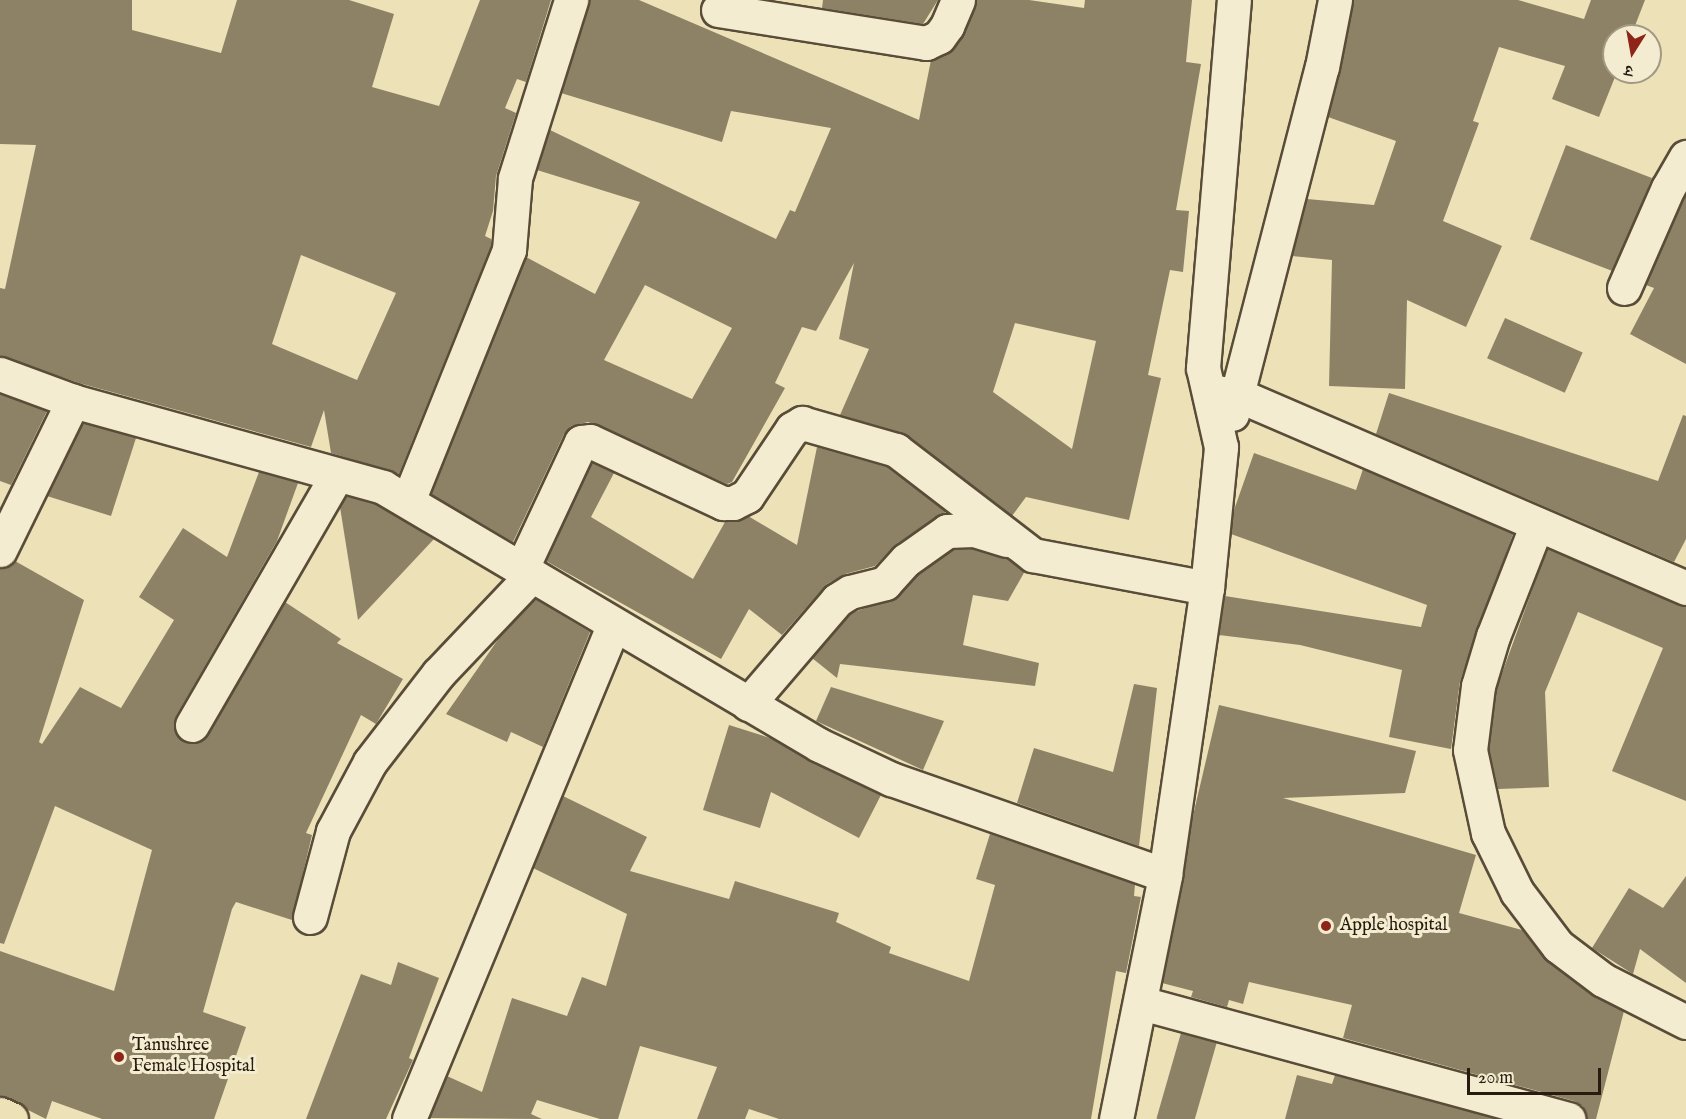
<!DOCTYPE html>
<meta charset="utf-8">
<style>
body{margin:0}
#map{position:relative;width:1686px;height:1119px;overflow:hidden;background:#ece1b7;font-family:"IM FELL English","Noto Serif Devanagari",serif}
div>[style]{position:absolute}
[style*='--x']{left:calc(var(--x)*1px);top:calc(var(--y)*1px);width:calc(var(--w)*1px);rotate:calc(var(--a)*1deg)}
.building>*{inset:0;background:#8e8266;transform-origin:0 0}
.roads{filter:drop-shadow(2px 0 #594c39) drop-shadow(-2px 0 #594c39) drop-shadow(0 2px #594c39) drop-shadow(0 -2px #594c39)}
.minor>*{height:33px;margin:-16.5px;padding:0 16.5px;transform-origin:16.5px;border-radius:16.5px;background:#f3ecd0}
.primary>*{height:33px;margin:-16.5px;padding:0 16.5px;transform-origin:16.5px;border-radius:16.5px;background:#ece1b7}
.dots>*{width:16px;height:16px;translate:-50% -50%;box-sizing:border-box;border:3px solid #f3ecd0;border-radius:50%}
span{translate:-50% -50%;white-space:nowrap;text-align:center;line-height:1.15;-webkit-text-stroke:6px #f3ecd0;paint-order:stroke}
.poi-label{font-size:18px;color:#281b0f}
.left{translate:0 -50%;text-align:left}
.north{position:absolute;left:1602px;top:24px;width:60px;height:60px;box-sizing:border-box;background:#f3ecd0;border:2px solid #a29883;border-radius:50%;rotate:191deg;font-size:16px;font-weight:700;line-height:24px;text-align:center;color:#281b0f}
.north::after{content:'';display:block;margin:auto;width:21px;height:27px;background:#8f2418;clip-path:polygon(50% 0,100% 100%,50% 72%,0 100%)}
.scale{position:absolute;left:1467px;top:1068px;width:134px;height:27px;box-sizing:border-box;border:3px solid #281b0f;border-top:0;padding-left:8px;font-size:18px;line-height:21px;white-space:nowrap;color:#281b0f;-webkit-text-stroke:4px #f3ecd0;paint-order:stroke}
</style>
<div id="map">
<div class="building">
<i style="clip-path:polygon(evenodd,0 0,132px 0,132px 30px,221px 53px,237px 0,349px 0,394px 14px,372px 87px,439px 106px,480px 0,551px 0,526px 82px,517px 79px,505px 108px,516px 113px,496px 176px,493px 211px,485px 236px,491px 239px,491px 246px,399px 474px,331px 453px,324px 410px,311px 447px,79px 383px,0 356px,0 288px,5px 289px,36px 145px,0 144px,0 0,301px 255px,396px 293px,357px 380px,272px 344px,301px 255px)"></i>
<i style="clip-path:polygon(evenodd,589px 0,639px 0,919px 120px,931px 60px,954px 48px,976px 0,1029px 0,1084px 8px,1085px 0,1192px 0,1186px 62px,1201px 64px,1176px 210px,1189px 211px,1183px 272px,1170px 270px,1148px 375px,1161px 378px,1129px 520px,1026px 497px,1012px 516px,907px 435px,840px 415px,869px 349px,839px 339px,854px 263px,816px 331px,802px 327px,775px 383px,785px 388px,732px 482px,727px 484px,588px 422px,571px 426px,564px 434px,513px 542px,431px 494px,526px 257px,595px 294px,640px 202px,537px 170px,550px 130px,776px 239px,790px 210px,795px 212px,831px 128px,731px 111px,722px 142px,561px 93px,589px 0,645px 285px,732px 328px,692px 399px,604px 360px,645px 285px,589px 0,1015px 323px,1096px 341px,1072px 449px,993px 392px,1015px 323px)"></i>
<i style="clip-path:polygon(823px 0,938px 0,923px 24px,822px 8px)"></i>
<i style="clip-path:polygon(1353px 0,1518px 0,1584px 19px,1591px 0,1645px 0,1631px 36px,1614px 36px,1617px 72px,1599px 117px,1552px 99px,1565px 66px,1499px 47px,1473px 121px,1479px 123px,1443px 221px,1502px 246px,1466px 327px,1407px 300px,1405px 389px,1329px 386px,1332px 260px,1292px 256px,1307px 199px,1374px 205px,1396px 141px,1328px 117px)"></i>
<i style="left:1566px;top:145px;width:92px;height:101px;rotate:21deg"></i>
<i style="clip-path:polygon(1686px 194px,1686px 364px,1630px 334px,1654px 288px,1646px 285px)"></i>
<i style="left:1505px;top:318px;width:85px;height:44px;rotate:24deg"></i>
<i style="clip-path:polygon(1389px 393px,1658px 481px,1683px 415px,1686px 416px,1686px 539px,1674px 562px,1376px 434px)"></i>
<i style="clip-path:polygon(0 394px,47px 411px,11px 485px,0 481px)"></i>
<i style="clip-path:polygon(83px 423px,136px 438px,111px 516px,47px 496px)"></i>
<i style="clip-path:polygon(817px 447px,887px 467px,946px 512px,895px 545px,875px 566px,845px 574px,827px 584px,782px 635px,749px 609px,721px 659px,546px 561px,592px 463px,614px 473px,591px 517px,693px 579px,725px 522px,748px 516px,797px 545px)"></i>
<i style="clip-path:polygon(1254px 453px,1356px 490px,1363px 469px,1513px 534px,1460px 681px,1451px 749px,1389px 737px,1402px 670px,1300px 645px,1219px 635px,1225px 596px,1421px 627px,1427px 605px,1231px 534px,1234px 510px)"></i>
<i style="clip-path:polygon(259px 472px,298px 483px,277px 541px,176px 716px,176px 735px,191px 744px,208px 735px,285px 602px,341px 639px,337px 643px,403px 679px,376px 724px,361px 715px,306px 833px,312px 835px,292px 920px,236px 902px,232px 909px,203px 1012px,246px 1027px,214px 1119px,102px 1119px,52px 1101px,46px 1119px,0 1096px,0 951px,114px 991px,152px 850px,55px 806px,4px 944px,0 943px,0 569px,15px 561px,84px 600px,39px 742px,42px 744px,80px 687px,121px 708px,174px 620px,139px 597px,183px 528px,227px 557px)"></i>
<i style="clip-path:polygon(346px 496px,376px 504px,434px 539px,358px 620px,340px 507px)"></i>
<i style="clip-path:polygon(972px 549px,1007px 559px,1025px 571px,1008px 601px,973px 595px,963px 645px,1039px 663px,1035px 686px,840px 664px,837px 678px,812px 658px,849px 614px,898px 596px,918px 574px,953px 550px)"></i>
<i style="clip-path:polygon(1547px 549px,1686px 606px,1686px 801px,1612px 771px,1663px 648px,1578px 612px,1545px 692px,1549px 787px,1498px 789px,1489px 749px,1496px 690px)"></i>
<i style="clip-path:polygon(535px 599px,590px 632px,543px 747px,511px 732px,507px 742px,446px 714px,504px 631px)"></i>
<i style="clip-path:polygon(1134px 684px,1157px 688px,1139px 846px,1017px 803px,1034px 748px,1113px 772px)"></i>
<i style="clip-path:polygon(831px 687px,944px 721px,923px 770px,816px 721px)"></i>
<i style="clip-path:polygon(1219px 705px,1416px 751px,1405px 793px,1283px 798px,1476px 855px,1459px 913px,1522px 930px,1547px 961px,1592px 995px,1624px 1011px,1596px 1119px,1587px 1119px,1583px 1106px,1574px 1101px,1343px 1038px,1352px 1005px,1249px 982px,1243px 1004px,1229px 1000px,1227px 1007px,1191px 997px,1193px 991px,1162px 983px,1192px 820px)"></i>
<i style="clip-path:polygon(729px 725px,770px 738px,881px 795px,859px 838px,771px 792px,760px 828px,703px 810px)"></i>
<i style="clip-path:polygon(563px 796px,647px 837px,630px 871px,729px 899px,735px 881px,839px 913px,836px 922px,891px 947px,889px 953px,969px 981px,995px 885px,976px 879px,990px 834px,1135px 884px,1134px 896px,1141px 897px,1126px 973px,1116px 971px,1091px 1119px,779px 1119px,749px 1109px,745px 1119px,697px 1119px,717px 1067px,640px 1046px,618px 1119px,600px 1119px,537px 1100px,531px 1114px,542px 1119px,430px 1118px,447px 1076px,482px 1092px,512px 998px,567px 1016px,582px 977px,606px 986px,627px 914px,533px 868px)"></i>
<i style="clip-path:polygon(1686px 876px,1686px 983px,1640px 949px,1633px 974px,1592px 948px,1629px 888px,1663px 908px)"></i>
<i style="clip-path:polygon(398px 962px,439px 978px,409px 1058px,413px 1060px,386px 1119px,306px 1119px,361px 974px,391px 985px)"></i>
<i style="left:1181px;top:1033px;width:37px;height:89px;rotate:16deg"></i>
<i style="clip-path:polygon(1297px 1075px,1332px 1084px,1335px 1075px,1497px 1119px,1285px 1119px)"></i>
</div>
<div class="roads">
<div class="minor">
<i style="--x:718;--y:10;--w:211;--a:9"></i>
<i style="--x:926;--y:43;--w:14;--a:-25"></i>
<i style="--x:939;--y:37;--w:14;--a:-54"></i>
<i style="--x:947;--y:26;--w:28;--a:-67"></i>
<i style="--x:1624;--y:288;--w:109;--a:-66.3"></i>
<i style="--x:1668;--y:188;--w:36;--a:-60"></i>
<i style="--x:0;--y:374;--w:78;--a:20.3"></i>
<i style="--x:73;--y:401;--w:322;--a:15.5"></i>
<i style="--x:383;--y:487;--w:507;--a:30.61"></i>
<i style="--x:819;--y:745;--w:80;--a:25.3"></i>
<i style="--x:891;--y:779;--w:290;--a:19.3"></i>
<i style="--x:1209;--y:391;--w:29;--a:8"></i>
<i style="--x:1238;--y:395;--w:488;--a:23.3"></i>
<i style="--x:1232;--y:414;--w:358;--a:-75.5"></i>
<i style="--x:1322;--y:67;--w:68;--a:-79"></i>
<i style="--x:408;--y:501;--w:271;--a:-68.1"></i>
<i style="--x:509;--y:250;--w:72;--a:-85.2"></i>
<i style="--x:515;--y:178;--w:187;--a:-72.5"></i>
<i style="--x:1537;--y:524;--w:120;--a:111.4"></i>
<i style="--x:1493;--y:636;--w:52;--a:106.7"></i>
<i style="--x:1478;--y:686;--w:64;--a:97.1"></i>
<i style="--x:1470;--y:750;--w:85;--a:77.8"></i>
<i style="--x:1488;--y:833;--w:66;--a:63.8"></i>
<i style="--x:1517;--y:892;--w:68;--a:52.8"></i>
<i style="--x:1558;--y:946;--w:56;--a:37.1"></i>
<i style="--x:1603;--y:980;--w:93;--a:26.8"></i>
<i style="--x:0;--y:550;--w:166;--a:-63.9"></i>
<i style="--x:521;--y:570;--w:141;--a:-64.9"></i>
<i style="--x:581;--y:442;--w:9;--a:-6"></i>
<i style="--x:590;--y:441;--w:147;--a:25"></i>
<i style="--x:723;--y:503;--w:10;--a:0"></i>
<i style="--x:733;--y:503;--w:16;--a:-27"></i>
<i style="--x:747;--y:496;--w:81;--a:-56.1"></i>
<i style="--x:792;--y:429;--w:12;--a:-31"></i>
<i style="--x:802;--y:423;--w:98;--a:16"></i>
<i style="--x:896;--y:450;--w:173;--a:37.5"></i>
<i style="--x:1033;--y:555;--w:177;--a:10.7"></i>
<i style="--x:748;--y:704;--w:137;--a:-49.4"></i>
<i style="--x:837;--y:600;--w:15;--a:-32"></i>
<i style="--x:850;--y:592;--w:36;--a:-14"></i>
<i style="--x:885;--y:583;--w:31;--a:-48"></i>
<i style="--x:906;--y:560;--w:50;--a:-35.3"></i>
<i style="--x:947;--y:531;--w:27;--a:-2"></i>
<i style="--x:974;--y:530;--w:34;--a:17"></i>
<i style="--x:192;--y:725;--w:289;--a:-59.9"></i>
<i style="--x:310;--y:917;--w:89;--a:-75"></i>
<i style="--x:333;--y:831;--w:78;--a:-61.8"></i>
<i style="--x:370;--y:762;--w:111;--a:-52.3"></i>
<i style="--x:438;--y:674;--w:135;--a:-46.5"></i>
<i style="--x:1141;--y:1003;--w:443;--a:15.2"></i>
<i style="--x:409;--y:1119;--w:534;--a:-67.52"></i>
<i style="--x:1116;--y:1119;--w:249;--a:-78.6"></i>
<i style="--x:1165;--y:875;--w:290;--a:-81.7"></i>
<i style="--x:1207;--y:588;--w:142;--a:-84.3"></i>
<i style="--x:1221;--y:447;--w:81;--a:-102.8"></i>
<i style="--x:1203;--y:368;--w:369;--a:-85.2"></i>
</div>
<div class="primary">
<i style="--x:0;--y:1114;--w:12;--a:24"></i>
</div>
</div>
<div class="dots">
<i style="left:1326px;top:926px;background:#8f2418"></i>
<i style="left:119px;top:1057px;background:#8f2418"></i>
</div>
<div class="poi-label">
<span class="left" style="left:1340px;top:926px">Apple hospital</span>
<span class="left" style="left:132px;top:1057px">Tanushree<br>Female Hospital</span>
</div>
<div class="north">उ</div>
<div class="scale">20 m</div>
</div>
